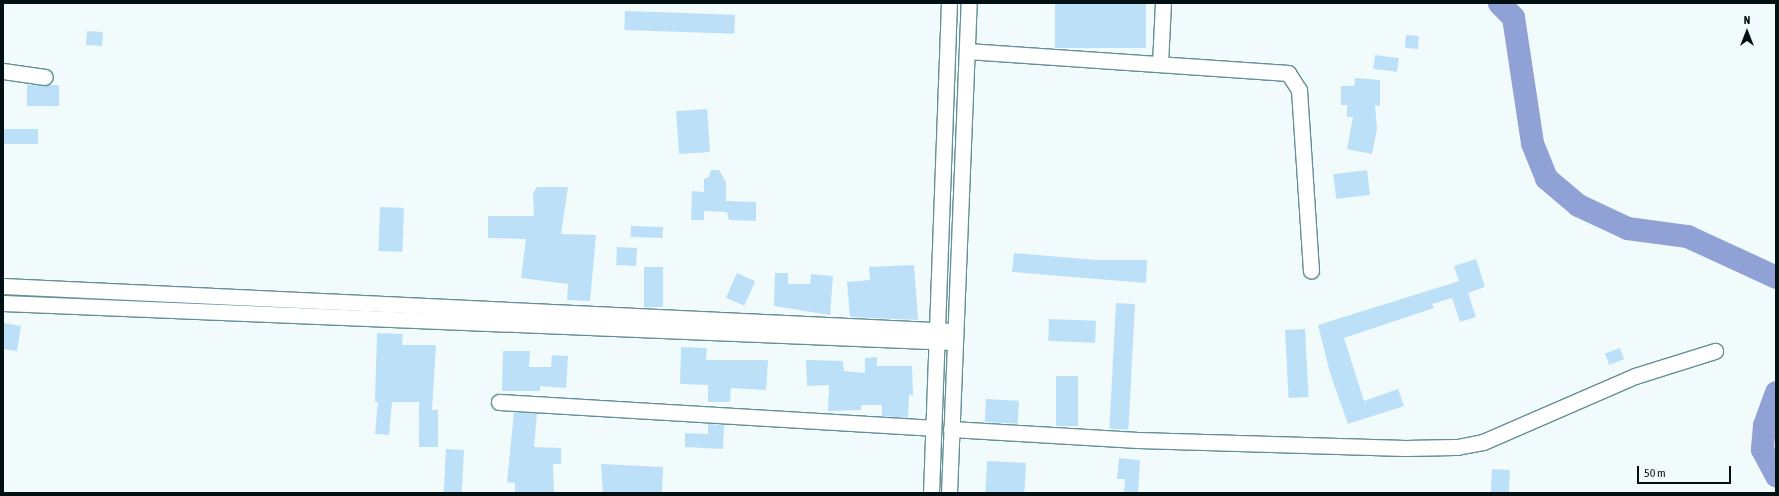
<!DOCTYPE html>
<style>
body{margin:0}
#map{position:relative;width:1779px;height:496px;overflow:hidden;background:#f2fbfc;font-family:"Asap Condensed",sans-serif}
div>[style]{position:absolute}
[style*='--x']{left:calc(var(--x)*1px);top:calc(var(--y)*1px);width:calc(var(--w)*1px);rotate:calc(var(--a)*1deg)}
.river>*{height:23px;margin:-11.5px;padding:0 11.5px;transform-origin:11.5px;border-radius:11.5px;background:#90a2d5}
.building>*{inset:0;background:#bce0f8;transform-origin:0 0}
.roads{filter:drop-shadow(1px 0 #629093) drop-shadow(-1px 0 #629093) drop-shadow(0 1px #629093) drop-shadow(0 -1px #629093)}
.minor>*{height:15px;margin:-7.5px;padding:0 7.5px;transform-origin:7.5px;border-radius:7.5px;background:#fff}
span{translate:-50% -50%;white-space:nowrap;text-align:center;line-height:1.15;-webkit-text-stroke:3.5px #f2fbfc;paint-order:stroke}
.frame{position:absolute;inset:0;border:4px solid #011012;pointer-events:none}
.north{position:absolute;left:1727px;top:12px;width:40px;height:40px;-webkit-text-stroke:3px #f2fbfc;paint-order:stroke;rotate:0deg;font-size:11px;font-weight:700;line-height:16px;text-align:center;color:#011012}
.north::after{content:'';display:block;margin:auto;width:14px;height:18px;background:#011012;clip-path:polygon(50% 0,100% 100%,50% 72%,0 100%)}
.scale{position:absolute;left:1637px;top:466px;width:94px;height:18px;box-sizing:border-box;border:2px solid #011012;border-top:0;padding-left:5px;font-size:12px;line-height:14px;white-space:nowrap;color:#011012;-webkit-text-stroke:3px #f2fbfc;paint-order:stroke}
</style>
<div id="map">
<div class="river">
<i style="--x:1499;--y:3;--w:20;--a:45"></i>
<i style="--x:1513;--y:17;--w:127;--a:81.4"></i>
<i style="--x:1532;--y:143;--w:38;--a:68"></i>
<i style="--x:1546;--y:178;--w:42;--a:40.2"></i>
<i style="--x:1578;--y:205;--w:54;--a:25.1"></i>
<i style="--x:1627;--y:228;--w:61;--a:7.6"></i>
<i style="--x:1687;--y:236;--w:98;--a:24.7"></i>
<i style="--x:1776;--y:392;--w:35;--a:110"></i>
<i style="--x:1764;--y:425;--w:24;--a:95"></i>
<i style="--x:1762;--y:449;--w:30;--a:62"></i>
</div>
<div class="building">
<i style="left:1055px;top:3px;width:91px;height:45px"></i>
<i style="left:625px;top:11px;width:110px;height:19px;rotate:2deg"></i>
<i style="left:87px;top:31px;width:16px;height:14px;rotate:4deg"></i>
<i style="left:1406px;top:35px;width:13px;height:13px;rotate:4deg"></i>
<i style="left:1375px;top:55px;width:24px;height:14px;rotate:7deg"></i>
<i style="clip-path:polygon(1355px 78px,1380px 80px,1380px 106px,1375px 105px,1377px 129px,1372px 154px,1347px 149px,1353px 117px,1347px 117px,1347px 105px,1341px 105px,1341px 86px,1354px 86px)"></i>
<i style="left:27px;top:85px;width:32px;height:21px"></i>
<i style="left:707px;top:109px;width:43px;height:31px;rotate:86deg"></i>
<i style="left:3px;top:129px;width:35px;height:15px"></i>
<i style="clip-path:polygon(711px 170px,719px 170px,726px 182px,726px 201px,756px 202px,756px 221px,729px 220px,727px 212px,704px 211px,704px 220px,691px 220px,692px 191px,704px 192px,704px 179px,709px 177px)"></i>
<i style="left:1367px;top:170px;width:25px;height:34px;rotate:83deg"></i>
<i style="clip-path:polygon(537px 187px,568px 187px,561px 234px,596px 235px,590px 301px,567px 300px,568px 284px,521px 278px,526px 239px,488px 238px,488px 216px,534px 216px,533px 193px)"></i>
<i style="left:380px;top:207px;width:24px;height:44px;rotate:2deg"></i>
<i style="left:631px;top:226px;width:32px;height:11px;rotate:2deg"></i>
<i style="left:637px;top:248px;width:18px;height:20px;rotate:93deg"></i>
<i style="clip-path:polygon(1014px 253px,1097px 260px,1147px 260px,1146px 283px,1012px 272px)"></i>
<i style="clip-path:polygon(1476px 259px,1485px 287px,1468px 293px,1476px 317px,1460px 322px,1452px 298px,1432px 304px,1434px 308px,1344px 338px,1364px 401px,1398px 389px,1404px 406px,1348px 424px,1330px 373px,1318px 325px,1459px 281px,1454px 266px)"></i>
<i style="clip-path:polygon(914px 265px,918px 320px,850px 317px,847px 282px,870px 280px,869px 267px)"></i>
<i style="left:644px;top:267px;width:19px;height:40px"></i>
<i style="left:737px;top:273px;width:20px;height:27px;rotate:24deg"></i>
<i style="clip-path:polygon(775px 273px,788px 273px,788px 284px,810px 284px,811px 274px,833px 276px,830px 315px,774px 306px)"></i>
<i style="left:1116px;top:303px;width:19px;height:126px;rotate:3deg"></i>
<i style="left:1049px;top:319px;width:47px;height:22px;rotate:2deg"></i>
<i style="clip-path:polygon(4px 323px,21px 326px,17px 351px,3px 349px)"></i>
<i style="left:1305px;top:329px;width:68px;height:20px;rotate:87deg"></i>
<i style="clip-path:polygon(377px 333px,403px 334px,402px 345px,436px 345px,432px 410px,438px 410px,438px 447px,419px 447px,419px 402px,392px 402px,389px 435px,375px 434px,378px 402px,375px 402px)"></i>
<i style="clip-path:polygon(681px 347px,707px 348px,706px 360px,768px 360px,766px 390px,731px 388px,730px 402px,708px 402px,708px 385px,680px 384px)"></i>
<i style="left:1620px;top:348px;width:12px;height:16px;rotate:70deg"></i>
<i style="clip-path:polygon(503px 351px,530px 351px,529px 367px,551px 367px,552px 355px,568px 356px,566px 388px,540px 386px,540px 391px,502px 391px)"></i>
<i style="clip-path:polygon(877px 357px,877px 366px,912px 366px,913px 395px,909px 395px,908px 418px,882px 416px,882px 405px,861px 405px,861px 410px,828px 411px,829px 385px,807px 386px,806px 360px,843px 361px,844px 371px,865px 373px,865px 358px)"></i>
<i style="left:1056px;top:376px;width:22px;height:50px"></i>
<i style="left:986px;top:399px;width:33px;height:23px;rotate:3deg"></i>
<i style="clip-path:polygon(514px 412px,537px 413px,534px 447px,561px 448px,561px 464px,553px 464px,554px 493px,515px 493px,515px 483px,507px 482px)"></i>
<i style="clip-path:polygon(708px 424px,724px 425px,723px 449px,685px 447px,685px 433px,708px 434px)"></i>
<i style="left:446px;top:449px;width:18px;height:44px;rotate:3deg"></i>
<i style="clip-path:polygon(1119px 458px,1140px 460px,1138px 493px,1124px 493px,1125px 479px,1117px 479px)"></i>
<i style="left:987px;top:461px;width:39px;height:32px;rotate:3deg"></i>
<i style="clip-path:polygon(601px 464px,663px 467px,662px 493px,603px 493px)"></i>
<i style="left:1492px;top:469px;width:18px;height:24px;rotate:3deg"></i>
</div>
<div class="roads">
<div class="minor">
<i style="--x:967;--y:51;--w:322;--a:3.9"></i>
<i style="--x:1288;--y:73;--w:20;--a:57"></i>
<i style="--x:1299;--y:90;--w:181;--a:86.2"></i>
<i style="--x:1160;--y:64;--w:61;--a:-87.2"></i>
<i style="--x:3;--y:71;--w:42;--a:8.1"></i>
<i style="--x:3;--y:286;--w:952;--a:2.71"></i>
<i style="--x:3;--y:303;--w:951;--a:2.35"></i>
<i style="--x:499;--y:402;--w:434;--a:3.4"></i>
<i style="--x:951;--y:429;--w:187;--a:3.4"></i>
<i style="--x:1138;--y:440;--w:267;--a:1.7"></i>
<i style="--x:1405;--y:448;--w:52;--a:-1.1"></i>
<i style="--x:1457;--y:447;--w:26;--a:-11"></i>
<i style="--x:1483;--y:442;--w:166;--a:-23.5"></i>
<i style="--x:1635;--y:376;--w:84;--a:-17.4"></i>
<i style="--x:931;--y:493;--w:490;--a:-87.9"></i>
<i style="--x:949;--y:493;--w:490;--a:-87.7"></i>
</div>
</div>
<div class="frame"></div>
<div class="north">N</div>
<div class="scale">50 m</div>
</div>
